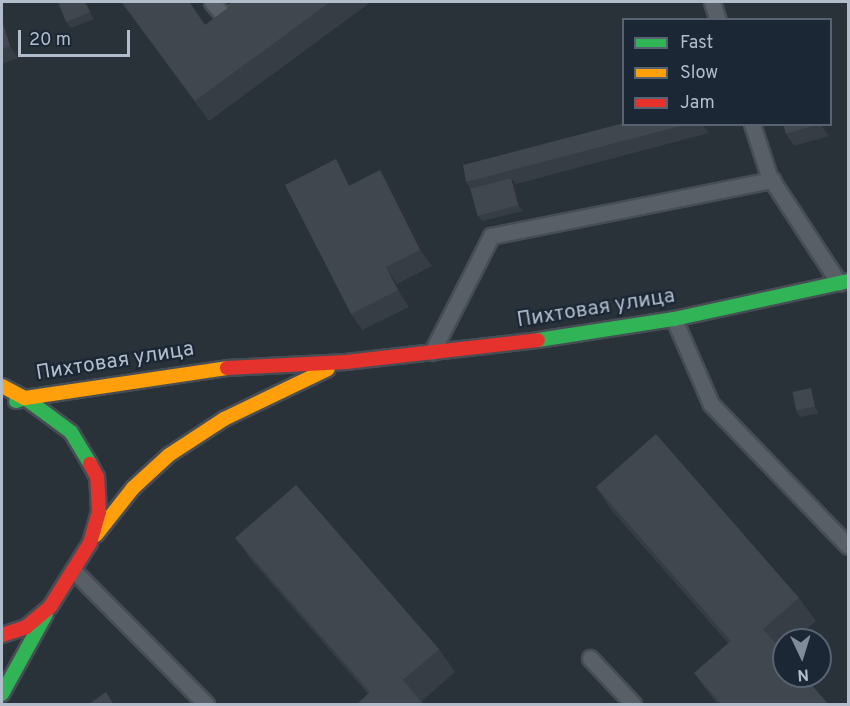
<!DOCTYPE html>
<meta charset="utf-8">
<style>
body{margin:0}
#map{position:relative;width:850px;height:706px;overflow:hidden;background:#293139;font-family:Overpass,sans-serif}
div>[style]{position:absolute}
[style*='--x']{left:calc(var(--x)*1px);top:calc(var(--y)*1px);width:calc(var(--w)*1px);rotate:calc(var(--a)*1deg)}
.roads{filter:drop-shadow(2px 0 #474d54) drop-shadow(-2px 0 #474d54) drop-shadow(0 2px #474d54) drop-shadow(0 -2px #474d54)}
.lane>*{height:15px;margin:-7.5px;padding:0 7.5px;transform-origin:7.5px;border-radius:7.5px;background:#595f67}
.fast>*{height:14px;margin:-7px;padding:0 7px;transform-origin:7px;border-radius:7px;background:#30b455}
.slow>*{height:14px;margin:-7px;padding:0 7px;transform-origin:7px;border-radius:7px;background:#ff9f0a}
.jam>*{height:14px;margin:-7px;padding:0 7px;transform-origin:7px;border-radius:7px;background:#e5322d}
.wall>*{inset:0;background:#373d44}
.shaded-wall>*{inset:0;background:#2d3237}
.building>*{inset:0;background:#40474f;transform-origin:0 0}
span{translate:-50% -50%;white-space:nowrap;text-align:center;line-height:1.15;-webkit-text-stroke:4.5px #1b2735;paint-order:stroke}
.street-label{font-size:21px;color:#b2bdcb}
.frame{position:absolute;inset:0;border:3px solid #b2bdcb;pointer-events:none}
.legend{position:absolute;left:622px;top:18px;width:210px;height:108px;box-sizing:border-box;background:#1b2735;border:2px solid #576371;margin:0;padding:8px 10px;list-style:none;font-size:18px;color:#b2bdcb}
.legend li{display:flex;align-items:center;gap:12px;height:30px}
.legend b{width:30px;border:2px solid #576371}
.north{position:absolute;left:772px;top:628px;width:60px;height:60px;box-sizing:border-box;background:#1b2735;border:2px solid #576371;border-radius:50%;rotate:176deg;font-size:16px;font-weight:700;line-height:24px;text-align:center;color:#b2bdcb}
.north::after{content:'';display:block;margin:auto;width:21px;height:27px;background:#828c98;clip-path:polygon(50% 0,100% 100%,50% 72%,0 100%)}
.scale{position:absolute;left:18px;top:30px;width:112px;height:27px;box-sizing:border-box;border:3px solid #b2bdcb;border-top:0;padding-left:8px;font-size:18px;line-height:21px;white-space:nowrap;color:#b2bdcb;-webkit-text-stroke:4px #1b2735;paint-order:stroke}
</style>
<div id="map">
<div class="roads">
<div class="lane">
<i style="--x:212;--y:2;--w:21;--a:49"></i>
<i style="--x:226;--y:18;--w:29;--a:-34"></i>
<i style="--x:712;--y:2;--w:19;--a:72"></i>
<i style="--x:752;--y:124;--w:55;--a:71.9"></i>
<i style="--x:769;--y:176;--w:128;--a:56.8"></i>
<i style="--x:674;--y:319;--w:93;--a:66.5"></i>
<i style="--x:711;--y:404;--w:197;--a:46"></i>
<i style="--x:432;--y:352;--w:130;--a:-63"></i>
<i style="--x:491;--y:236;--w:287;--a:-11.3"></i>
<i style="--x:73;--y:570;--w:189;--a:45.2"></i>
<i style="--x:590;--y:658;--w:63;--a:46.9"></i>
</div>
<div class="fast">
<i style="--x:538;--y:340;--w:138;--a:-8.8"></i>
<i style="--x:674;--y:319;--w:178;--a:-12.3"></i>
<i style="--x:16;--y:401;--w:9;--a:-18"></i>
<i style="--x:25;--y:398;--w:57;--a:36.5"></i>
<i style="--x:71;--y:432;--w:37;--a:59"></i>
<i style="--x:2;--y:694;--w:91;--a:-61.2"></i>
</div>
<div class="slow">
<i style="--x:2;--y:386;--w:26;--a:28"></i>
<i style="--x:25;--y:398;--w:204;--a:-8.4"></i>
<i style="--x:96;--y:535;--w:60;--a:-51.8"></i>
<i style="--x:133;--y:488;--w:49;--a:-42.5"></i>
<i style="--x:169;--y:455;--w:66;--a:-33.2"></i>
<i style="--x:224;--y:419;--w:115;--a:-25.7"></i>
</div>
<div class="jam">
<i style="--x:227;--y:368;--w:119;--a:-2.9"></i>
<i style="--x:346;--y:362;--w:193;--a:-6.5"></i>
<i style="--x:2;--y:635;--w:25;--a:-18"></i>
<i style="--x:26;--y:627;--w:31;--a:-40"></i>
<i style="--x:50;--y:607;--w:75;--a:-58"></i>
<i style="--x:90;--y:543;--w:32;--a:-74"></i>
<i style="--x:99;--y:512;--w:35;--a:-93"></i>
<i style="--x:97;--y:477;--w:15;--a:-118"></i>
</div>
</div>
<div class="wall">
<i style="clip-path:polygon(87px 2px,94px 19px,71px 28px,66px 22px)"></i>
<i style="clip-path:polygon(121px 2px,190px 2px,205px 25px,236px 2px,371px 2px,209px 121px)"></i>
<i style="clip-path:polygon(2px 9px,18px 58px,2px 64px)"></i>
<i style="clip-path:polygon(624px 124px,706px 124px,709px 133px,516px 184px,523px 211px,482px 221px,477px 214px,470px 188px,466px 182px)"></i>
<i style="clip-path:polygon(783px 124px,825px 124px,829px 136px,794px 146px,786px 134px)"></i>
<i style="clip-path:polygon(336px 159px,347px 176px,352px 185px,380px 170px,392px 187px,432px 266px,397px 284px,409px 307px,362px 330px,351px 314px)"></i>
<i style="clip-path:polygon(815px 394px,819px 413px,800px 417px,796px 411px)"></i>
<i style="clip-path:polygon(596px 487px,799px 598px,816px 621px,794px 640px,784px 640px,784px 649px,782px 651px,829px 705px,718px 705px,711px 696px,694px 673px,728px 643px,612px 511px)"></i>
<i style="clip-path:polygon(235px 538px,439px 649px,455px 672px,421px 702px,368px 694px,252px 561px)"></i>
</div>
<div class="shaded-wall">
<i style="clip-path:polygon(85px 2px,87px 2px,94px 19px,90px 12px)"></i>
<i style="clip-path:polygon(2px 9px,18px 58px,10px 46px,2px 21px)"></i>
<i style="clip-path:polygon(702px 124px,706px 124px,709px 133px)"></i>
<i style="clip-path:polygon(820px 124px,825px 124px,829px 136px)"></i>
<i style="clip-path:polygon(336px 159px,347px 176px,361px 203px,349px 186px)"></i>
<i style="clip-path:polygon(380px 170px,392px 187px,432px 266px,420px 250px)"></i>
<i style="clip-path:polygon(511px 178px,516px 184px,523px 211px,518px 205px)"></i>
<i style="clip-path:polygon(386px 267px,397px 284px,409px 307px,398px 290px)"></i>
<i style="clip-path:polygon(811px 388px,815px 394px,819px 413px,815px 407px)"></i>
</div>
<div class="building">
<i style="clip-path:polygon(58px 2px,85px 2px,90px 12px,66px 22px)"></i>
<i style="clip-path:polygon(122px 2px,189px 2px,205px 25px,236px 2px,330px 2px,195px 101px)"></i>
<i style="clip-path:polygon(2px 21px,10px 46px,2px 49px)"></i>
<i style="clip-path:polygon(624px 123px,624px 124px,688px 124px,466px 182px,463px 165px)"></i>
<i style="clip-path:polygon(783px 124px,819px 124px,786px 134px)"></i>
<i style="clip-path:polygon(336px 159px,349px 186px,380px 170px,420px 250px,386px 267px,398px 290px,351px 314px,285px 185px)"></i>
<i style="left:511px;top:178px;width:28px;height:42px;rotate:75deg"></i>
<i style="left:811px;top:388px;width:19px;height:19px;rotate:78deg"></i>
<i style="clip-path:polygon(656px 434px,799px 598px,763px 629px,784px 653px,784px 676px,804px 676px,829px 705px,722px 705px,694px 673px,731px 641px,596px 487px)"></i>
<i style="clip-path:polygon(296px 485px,439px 649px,403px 680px,424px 705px,356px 705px,370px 692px,235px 538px)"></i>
<i style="clip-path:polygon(106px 692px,114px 705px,88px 705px)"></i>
</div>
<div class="street-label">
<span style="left:596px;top:309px;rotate:-9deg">Пихтовая улица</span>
<span style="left:115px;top:362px;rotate:-9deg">Пихтовая улица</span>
</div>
<div class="frame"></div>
<ul class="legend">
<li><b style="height:8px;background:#30b455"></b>Fast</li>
<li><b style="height:8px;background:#ff9f0a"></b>Slow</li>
<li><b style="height:8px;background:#e5322d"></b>Jam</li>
</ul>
<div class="north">N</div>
<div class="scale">20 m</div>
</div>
